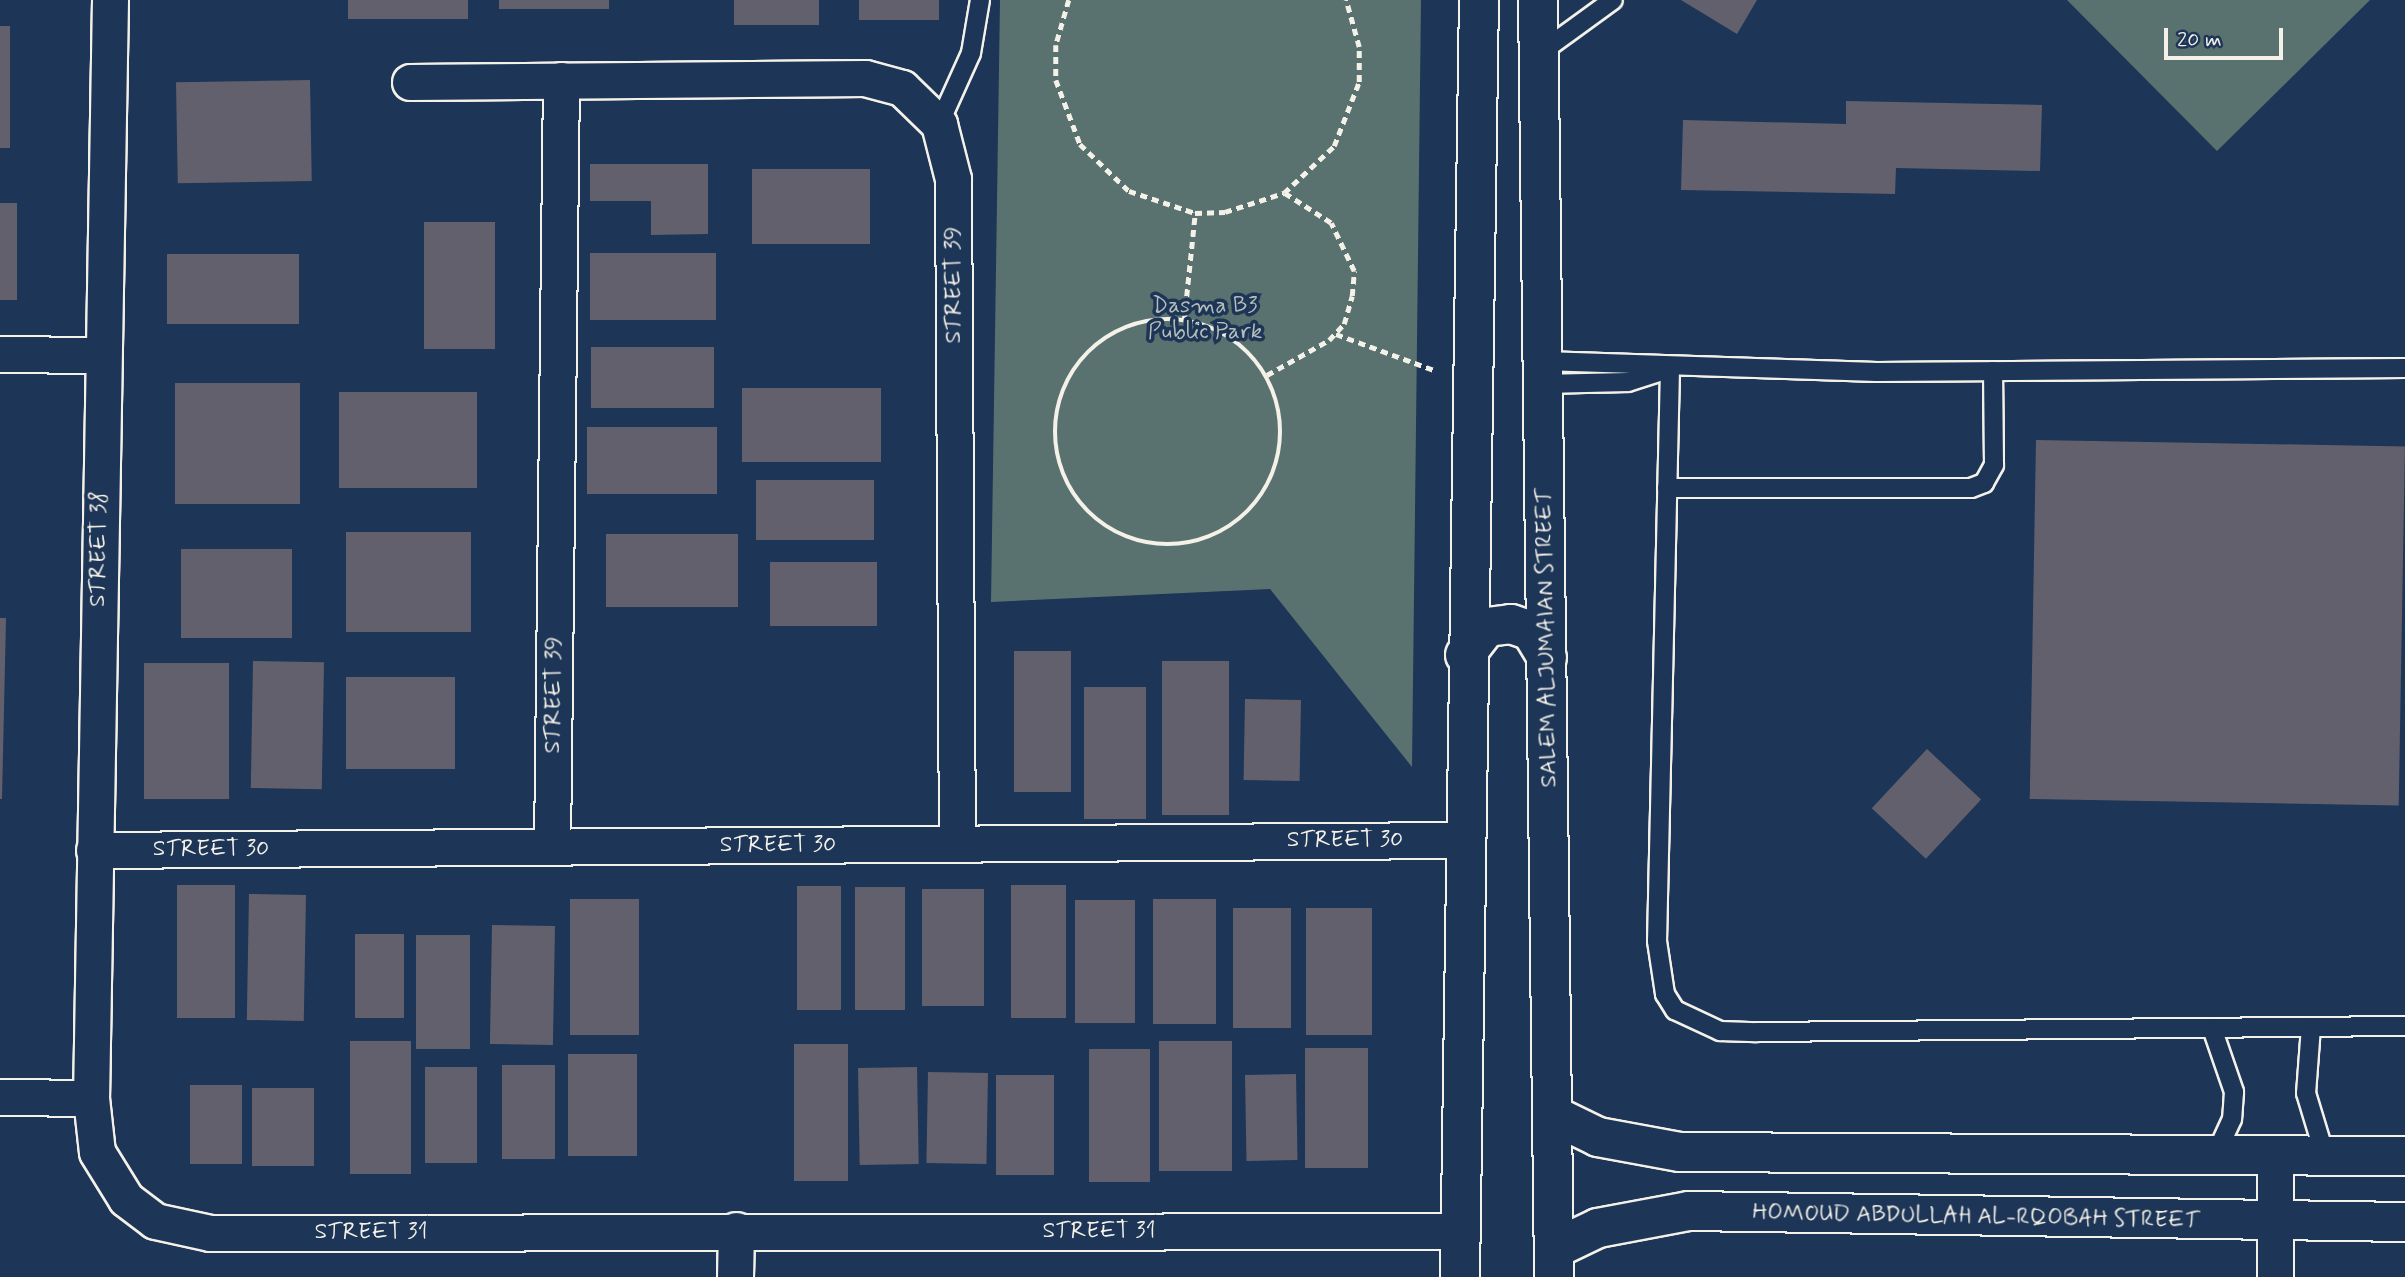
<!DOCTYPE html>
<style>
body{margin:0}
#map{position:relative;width:2405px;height:1277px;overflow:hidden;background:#1d3557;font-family:Mynerve,sans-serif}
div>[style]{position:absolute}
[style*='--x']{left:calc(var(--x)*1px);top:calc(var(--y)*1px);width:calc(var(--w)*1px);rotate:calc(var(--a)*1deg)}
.green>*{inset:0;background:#5a726f}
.building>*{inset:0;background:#62606d;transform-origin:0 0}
.path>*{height:4.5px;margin-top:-2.25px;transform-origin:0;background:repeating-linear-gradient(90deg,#f4f1e8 0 7px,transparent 0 12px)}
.path>.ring{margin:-2.25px;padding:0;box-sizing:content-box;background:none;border:4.5px solid #f4f1e8;border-radius:50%}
.roads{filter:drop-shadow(2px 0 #f4f1e8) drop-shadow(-2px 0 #f4f1e8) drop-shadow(0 2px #f4f1e8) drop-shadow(0 -2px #f4f1e8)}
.service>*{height:18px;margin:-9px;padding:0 9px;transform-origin:9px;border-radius:9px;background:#1d3557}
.minor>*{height:35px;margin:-17.5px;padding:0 17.5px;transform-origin:17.5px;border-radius:17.5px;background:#1d3557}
.tertiary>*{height:38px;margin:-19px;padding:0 19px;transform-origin:19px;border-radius:19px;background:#1d3557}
span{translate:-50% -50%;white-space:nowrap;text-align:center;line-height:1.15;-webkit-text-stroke:7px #1d3557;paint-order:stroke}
.street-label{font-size:23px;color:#f4f1e8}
.park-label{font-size:23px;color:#b6beb8}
.scale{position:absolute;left:2164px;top:28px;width:119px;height:32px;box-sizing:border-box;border:4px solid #f4f1e8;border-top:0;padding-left:9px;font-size:21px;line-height:24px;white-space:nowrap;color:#f4f1e8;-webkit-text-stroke:5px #1d3557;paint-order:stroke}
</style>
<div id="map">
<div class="green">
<i style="clip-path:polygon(1000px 0,1421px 0,1412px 767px,1270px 589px,991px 602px)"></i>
<i style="clip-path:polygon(2067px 0,2370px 0,2217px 151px)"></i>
</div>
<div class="building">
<i style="left:348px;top:0;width:120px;height:19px"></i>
<i style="left:499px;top:0;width:110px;height:9px"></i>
<i style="left:734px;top:0;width:85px;height:25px"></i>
<i style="left:859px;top:0;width:80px;height:20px"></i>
<i style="clip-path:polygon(1681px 0,1757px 0,1737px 34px)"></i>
<i style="left:0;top:26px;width:10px;height:122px"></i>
<i style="left:310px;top:80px;width:101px;height:134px;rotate:89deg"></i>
<i style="clip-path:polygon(1846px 101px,2042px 105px,2040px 171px,1896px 168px,1895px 194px,1681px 190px,1683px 120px,1846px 124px)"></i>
<i style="clip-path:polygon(590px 164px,708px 164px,708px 234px,651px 235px,651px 201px,590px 201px)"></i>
<i style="left:752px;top:169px;width:118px;height:75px"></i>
<i style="left:0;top:203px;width:17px;height:97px"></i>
<i style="left:424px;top:222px;width:71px;height:127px"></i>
<i style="left:590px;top:253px;width:126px;height:67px"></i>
<i style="left:299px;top:254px;width:70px;height:132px;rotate:90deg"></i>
<i style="left:591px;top:347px;width:123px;height:61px"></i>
<i style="left:300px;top:383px;width:121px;height:125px;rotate:90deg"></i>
<i style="left:881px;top:388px;width:74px;height:139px;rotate:90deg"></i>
<i style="left:339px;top:392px;width:138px;height:96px"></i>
<i style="left:587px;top:427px;width:130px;height:67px"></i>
<i style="left:2036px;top:440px;width:369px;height:359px;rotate:1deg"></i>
<i style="left:874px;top:480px;width:60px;height:118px;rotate:90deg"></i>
<i style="left:346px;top:532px;width:125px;height:100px"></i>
<i style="left:606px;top:534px;width:132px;height:73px"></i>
<i style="left:181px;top:549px;width:111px;height:89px"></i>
<i style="left:770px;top:562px;width:107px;height:64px"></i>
<i style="clip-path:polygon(0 618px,6px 618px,2px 799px,0 799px)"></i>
<i style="left:1014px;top:651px;width:57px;height:141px"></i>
<i style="left:253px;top:661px;width:71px;height:127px;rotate:1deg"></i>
<i style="left:1162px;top:661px;width:67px;height:154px"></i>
<i style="left:144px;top:663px;width:85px;height:136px"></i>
<i style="left:346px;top:677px;width:109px;height:92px"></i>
<i style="left:1084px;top:687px;width:62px;height:132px"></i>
<i style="left:1245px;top:699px;width:56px;height:81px;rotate:1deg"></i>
<i style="left:1927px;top:749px;width:74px;height:81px;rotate:43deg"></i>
<i style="left:177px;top:885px;width:58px;height:133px"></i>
<i style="left:1011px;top:885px;width:55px;height:133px"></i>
<i style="left:797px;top:886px;width:44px;height:124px"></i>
<i style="left:855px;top:887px;width:50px;height:123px"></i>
<i style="left:984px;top:889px;width:117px;height:62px;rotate:90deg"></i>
<i style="left:249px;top:894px;width:57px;height:126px;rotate:1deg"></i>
<i style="left:639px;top:899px;width:136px;height:69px;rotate:90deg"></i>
<i style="left:1153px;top:899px;width:63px;height:125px"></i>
<i style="left:1135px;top:900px;width:123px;height:60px;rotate:90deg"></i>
<i style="left:1233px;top:908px;width:58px;height:120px"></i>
<i style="left:1306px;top:908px;width:66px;height:127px"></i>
<i style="left:492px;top:925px;width:63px;height:119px;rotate:1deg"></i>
<i style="left:355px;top:934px;width:49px;height:84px"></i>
<i style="left:416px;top:935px;width:54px;height:114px"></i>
<i style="left:350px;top:1041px;width:61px;height:133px"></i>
<i style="left:1159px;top:1041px;width:73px;height:130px"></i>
<i style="left:794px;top:1044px;width:54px;height:137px"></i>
<i style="left:1305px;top:1048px;width:63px;height:120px"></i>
<i style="left:1150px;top:1049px;width:133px;height:61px;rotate:90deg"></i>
<i style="left:568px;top:1054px;width:69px;height:102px"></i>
<i style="left:502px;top:1065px;width:53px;height:94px"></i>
<i style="left:425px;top:1067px;width:52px;height:96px"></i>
<i style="left:917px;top:1067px;width:97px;height:59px;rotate:89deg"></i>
<i style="left:928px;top:1072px;width:60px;height:91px;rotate:1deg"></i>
<i style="left:1296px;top:1074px;width:86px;height:51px;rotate:89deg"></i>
<i style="left:1054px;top:1075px;width:100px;height:58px;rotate:90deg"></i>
<i style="left:190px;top:1085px;width:52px;height:79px"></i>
<i style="left:252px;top:1088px;width:62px;height:78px"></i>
</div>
<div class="path">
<i style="--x:1069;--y:0;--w:47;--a:106.1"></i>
<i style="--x:1056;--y:45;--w:35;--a:90"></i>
<i style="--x:1056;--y:80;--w:68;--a:69.4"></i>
<i style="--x:1080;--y:144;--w:68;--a:43.8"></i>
<i style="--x:1129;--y:191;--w:70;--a:18.4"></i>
<i style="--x:1195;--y:213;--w:30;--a:-2"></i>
<i style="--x:1225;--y:212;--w:62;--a:-17.9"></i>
<i style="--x:1284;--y:193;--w:69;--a:-43.2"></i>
<i style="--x:1334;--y:146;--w:69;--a:-68.7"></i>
<i style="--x:1359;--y:82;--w:35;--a:-90"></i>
<i style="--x:1359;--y:47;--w:49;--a:-105.5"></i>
<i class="ring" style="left:1055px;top:319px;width:221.5px;height:221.5px"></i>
<i style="--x:1184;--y:320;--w:108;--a:-84.1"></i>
<i style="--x:1336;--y:334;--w:104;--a:20.2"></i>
<i style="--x:1267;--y:375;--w:71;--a:-29.4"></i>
<i style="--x:1329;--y:340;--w:22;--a:-47"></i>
<i style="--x:1344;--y:324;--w:29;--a:-74"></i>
<i style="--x:1352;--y:296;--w:25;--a:-85"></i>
<i style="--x:1354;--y:271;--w:53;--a:-115.6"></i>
<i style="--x:1331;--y:223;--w:56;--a:-147.4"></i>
</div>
<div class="roads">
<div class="service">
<i style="--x:1540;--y:53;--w:90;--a:-36"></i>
<i style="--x:939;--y:124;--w:78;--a:-65.7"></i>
<i style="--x:971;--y:53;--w:54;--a:-80.4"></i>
<i style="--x:1543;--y:361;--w:334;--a:1.9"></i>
<i style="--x:1877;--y:372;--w:528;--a:-0.43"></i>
<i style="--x:1670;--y:369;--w:572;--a:91.3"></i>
<i style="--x:1657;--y:941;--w:54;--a:81.4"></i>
<i style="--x:1665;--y:994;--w:19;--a:58"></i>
<i style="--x:1675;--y:1010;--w:50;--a:25"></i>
<i style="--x:1720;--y:1031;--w:37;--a:2"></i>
<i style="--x:1757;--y:1032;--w:648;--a:-0.53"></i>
<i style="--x:1543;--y:384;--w:85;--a:-1.3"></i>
<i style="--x:1628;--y:382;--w:40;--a:-18"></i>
<i style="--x:1667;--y:488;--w:304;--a:0"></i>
<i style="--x:1971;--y:488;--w:14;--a:-21"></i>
<i style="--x:1984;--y:483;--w:21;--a:-61"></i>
<i style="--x:1994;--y:465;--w:94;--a:-90.6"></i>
<i style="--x:2311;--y:1027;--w:66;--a:94.3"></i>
<i style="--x:2306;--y:1093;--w:66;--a:73.2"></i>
<i style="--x:2212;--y:1028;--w:68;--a:71"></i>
<i style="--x:2234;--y:1092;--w:27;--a:94"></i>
<i style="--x:2232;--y:1119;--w:41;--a:114.7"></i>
</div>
<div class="minor">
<i style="--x:110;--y:0;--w:1098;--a:90.99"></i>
<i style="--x:91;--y:1098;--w:54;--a:83.7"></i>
<i style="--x:97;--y:1152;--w:55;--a:58.3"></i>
<i style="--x:126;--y:1199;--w:36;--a:37"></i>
<i style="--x:155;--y:1221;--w:56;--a:12.3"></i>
<i style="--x:210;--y:1233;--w:1251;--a:-0.09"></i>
<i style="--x:410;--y:82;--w:455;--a:-0.5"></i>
<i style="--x:865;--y:78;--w:38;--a:15"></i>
<i style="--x:902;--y:88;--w:52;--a:44.2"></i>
<i style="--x:939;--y:124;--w:57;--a:75.7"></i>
<i style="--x:953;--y:179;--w:665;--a:89.66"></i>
<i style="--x:0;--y:354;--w:102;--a:0.6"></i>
<i style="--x:552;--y:847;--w:767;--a:-89.33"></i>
<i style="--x:94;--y:850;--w:1368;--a:-0.42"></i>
<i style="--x:0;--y:1097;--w:91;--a:0.6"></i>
<i style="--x:2275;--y:1156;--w:121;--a:90"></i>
<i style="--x:735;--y:1277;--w:47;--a:-88.8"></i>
</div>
<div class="tertiary">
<i style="--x:1538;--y:0;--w:1277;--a:89.28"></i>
<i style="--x:1465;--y:655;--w:36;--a:-52"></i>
<i style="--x:1487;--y:627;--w:24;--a:-7"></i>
<i style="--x:1511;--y:624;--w:21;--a:19"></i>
<i style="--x:1531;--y:631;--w:31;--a:59"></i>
<i style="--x:1555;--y:1116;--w:48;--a:26"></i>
<i style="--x:1598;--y:1137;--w:83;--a:10.4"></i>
<i style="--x:1680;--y:1152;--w:725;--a:0.32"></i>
<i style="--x:1554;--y:1249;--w:49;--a:-25.5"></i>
<i style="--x:1598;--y:1228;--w:93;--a:-10.6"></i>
<i style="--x:1689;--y:1211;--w:716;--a:0.88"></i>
<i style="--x:1460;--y:1277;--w:1277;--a:-89.15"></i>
</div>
</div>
<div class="street-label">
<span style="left:954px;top:285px;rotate:-90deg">STREET 39</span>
<span style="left:99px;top:549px;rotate:-89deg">STREET 38</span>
<span style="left:1547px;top:638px;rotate:-91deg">SALEM ALJUMAIAN STREET</span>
<span style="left:554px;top:695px;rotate:-89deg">STREET 39</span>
<span style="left:1345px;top:840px">STREET 30</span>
<span style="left:778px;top:845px">STREET 30</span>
<span style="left:211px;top:849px">STREET 30</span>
<span style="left:1976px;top:1217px;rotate:1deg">HOMOUD ABDULLAH AL-RQOBAH STREET</span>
<span style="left:1099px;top:1231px">STREET 31</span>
<span style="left:371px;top:1232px">STREET 31</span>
</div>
<div class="park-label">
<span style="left:1205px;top:319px">Dasma B3<br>Public Park</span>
</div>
<div class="scale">20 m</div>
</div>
